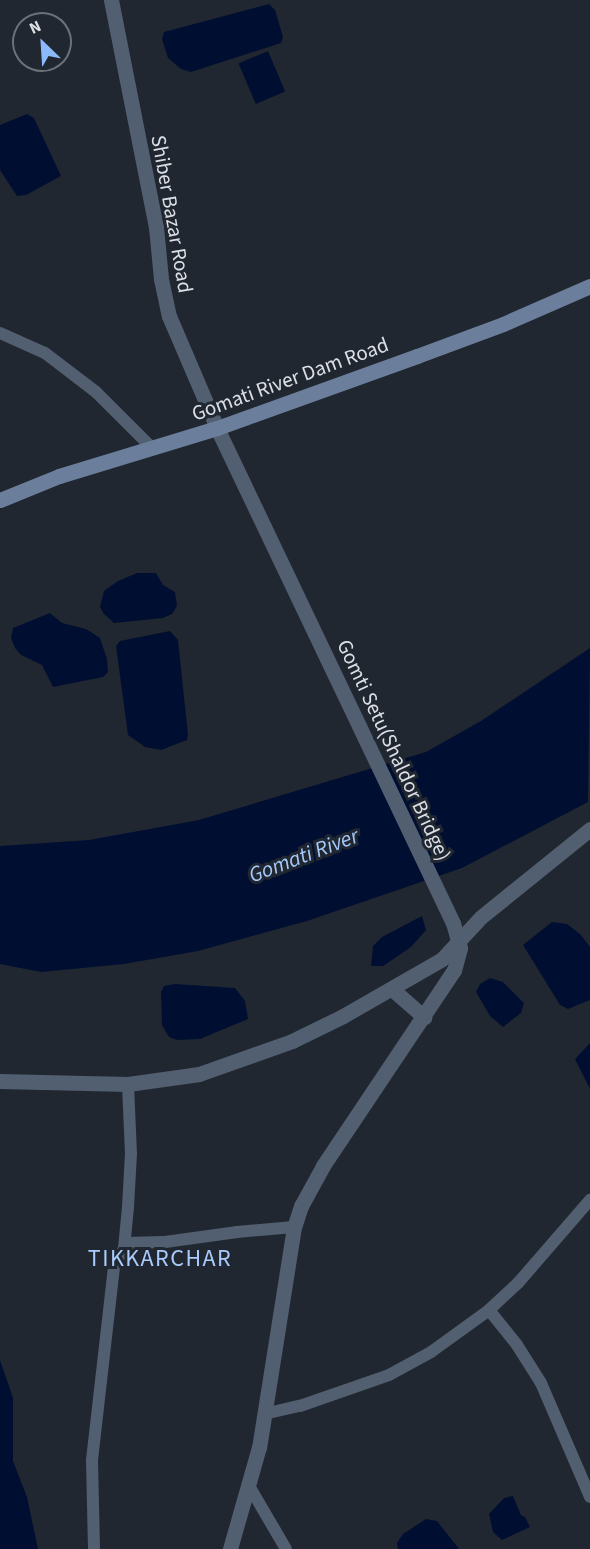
<!DOCTYPE html>
<style>
body{margin:0}
#map{position:relative;width:590px;height:1549px;overflow:hidden;background:#212730;font-family:"Source Sans 3",sans-serif}
div>[style]{position:absolute}
[style*='--x']{left:calc(var(--x)*1px);top:calc(var(--y)*1px);width:calc(var(--w)*1px);rotate:calc(var(--a)*1deg)}
.water>*{inset:0;background:#000f31;transform-origin:0 0}
.minor>*{height:12px;margin:-6px;padding:0 6px;transform-origin:6px;border-radius:6px;background:#525f71}
.tertiary>*{height:15px;margin:-7.5px;padding:0 7.5px;transform-origin:7.5px;border-radius:7.5px;background:#525f71}
.secondary>*{height:15px;margin:-7.5px;padding:0 7.5px;transform-origin:7.5px;border-radius:7.5px;background:#6b7f9c}
span{translate:-50% -50%;white-space:nowrap;text-align:center;line-height:1.15;-webkit-text-stroke:6px #212730;paint-order:stroke}
.street-label{font-size:21px;color:#dce0e6}
.water-label{font-size:22px;color:#a5c9fd;font-style:italic}
.quarter-label{font-size:24px;color:#a9cbfd;letter-spacing:1.5px}
.north{position:absolute;left:12px;top:12px;width:60px;height:60px;box-sizing:border-box;background:#212730;border:2px solid #6c7179;border-radius:50%;rotate:335deg;font-size:16px;font-weight:700;line-height:24px;text-align:center;color:#dce0e6}
.north::after{content:'';display:block;margin:auto;width:21px;height:27px;background:#8bb9fc;clip-path:polygon(50% 0,100% 100%,50% 72%,0 100%)}
</style>
<div id="map">
<div class="water">
<i style="clip-path:polygon(269px 4px,275px 10px,283px 37px,281px 43px,191px 72px,181px 69px,168px 58px,162px 39px,164px 32px)"></i>
<i style="left:268px;top:51px;width:44px;height:32px;rotate:67deg"></i>
<i style="clip-path:polygon(27px 114px,34px 118px,61px 176px,26px 195px,17px 196px,0 170px,0 125px)"></i>
<i style="clip-path:polygon(137px 573px,156px 573px,163px 585px,175px 592px,177px 606px,172px 614px,163px 618px,114px 623px,104px 614px,100px 607px,104px 591px,118px 581px)"></i>
<i style="clip-path:polygon(50px 613px,62px 623px,86px 629px,100px 638px,107px 659px,108px 672px,103px 677px,53px 687px,42px 665px,21px 655px,15px 648px,11px 638px,13px 628px)"></i>
<i style="clip-path:polygon(170px 631px,178px 640px,188px 735px,187px 740px,161px 750px,145px 747px,128px 735px,116px 646px,120px 641px)"></i>
<i style="clip-path:polygon(590px 648px,588px 802px,462px 868px,307px 921px,198px 951px,124px 964px,41px 972px,0 964px,0 846px,89px 840px,199px 820px,426px 752px,481px 721px)"></i>
<i style="clip-path:polygon(422px 916px,426px 930px,411px 947px,383px 966px,371px 966px,373px 946px,382px 937px)"></i>
<i style="clip-path:polygon(552px 922px,567px 924px,580px 934px,590px 947px,590px 1000px,568px 1009px,560px 1005px,523px 945px)"></i>
<i style="clip-path:polygon(490px 978px,503px 982px,524px 1003px,521px 1013px,503px 1027px,490px 1016px,476px 992px,480px 984px)"></i>
<i style="clip-path:polygon(175px 984px,235px 988px,245px 1001px,248px 1019px,200px 1039px,177px 1040px,169px 1037px,162px 1025px,161px 992px,164px 986px)"></i>
<i style="clip-path:polygon(590px 1043px,590px 1089px,575px 1059px)"></i>
<i style="clip-path:polygon(0 1360px,13px 1398px,13px 1461px,27px 1497px,38px 1549px,0 1549px)"></i>
<i style="clip-path:polygon(513px 1496px,521px 1515px,525px 1517px,530px 1527px,502px 1540px,493px 1532px,489px 1514px,504px 1498px)"></i>
<i style="clip-path:polygon(426px 1519px,437px 1521px,459px 1549px,398px 1549px,397px 1543px,403px 1534px)"></i>
</div>
<div class="minor">
<i style="--x:0;--y:333;--w:49;--a:24"></i>
<i style="--x:45;--y:353;--w:64;--a:37.4"></i>
<i style="--x:96;--y:392;--w:79;--a:45"></i>
<i style="--x:125;--y:1243;--w:40;--a:-1.4"></i>
<i style="--x:165;--y:1242;--w:73;--a:-7.9"></i>
<i style="--x:237;--y:1232;--w:57;--a:-5"></i>
<i style="--x:489;--y:1310;--w:45;--a:51.3"></i>
<i style="--x:517;--y:1345;--w:45;--a:57.7"></i>
<i style="--x:541;--y:1383;--w:124;--a:66.7"></i>
<i style="--x:264;--y:1414;--w:37;--a:-13"></i>
<i style="--x:300;--y:1406;--w:94;--a:-19.2"></i>
<i style="--x:389;--y:1375;--w:48;--a:-28.7"></i>
<i style="--x:431;--y:1352;--w:72;--a:-35.9"></i>
<i style="--x:489;--y:1310;--w:40;--a:-43"></i>
<i style="--x:518;--y:1283;--w:110;--a:-49.1"></i>
<i style="--x:248;--y:1484;--w:75;--a:59.7"></i>
<i style="--x:94;--y:1549;--w:89;--a:-91.3"></i>
<i style="--x:92;--y:1460;--w:194;--a:-83.5"></i>
<i style="--x:114;--y:1267;--w:21;--a:-62"></i>
<i style="--x:124;--y:1248;--w:41;--a:-84.4"></i>
<i style="--x:128;--y:1207;--w:53;--a:-86.8"></i>
<i style="--x:131;--y:1154;--w:70;--a:-92.5"></i>
</div>
<div class="tertiary">
<i style="--x:111;--y:0;--w:231;--a:78.8"></i>
<i style="--x:156;--y:227;--w:52;--a:84.5"></i>
<i style="--x:161;--y:279;--w:38;--a:78"></i>
<i style="--x:169;--y:316;--w:122;--a:66.8"></i>
<i style="--x:217;--y:428;--w:548;--a:64.51"></i>
<i style="--x:453;--y:923;--w:26;--a:74"></i>
<i style="--x:460;--y:948;--w:23;--a:105"></i>
<i style="--x:454;--y:970;--w:236;--a:123.8"></i>
<i style="--x:323;--y:1166;--w:46;--a:118.8"></i>
<i style="--x:301;--y:1206;--w:22;--a:108"></i>
<i style="--x:294;--y:1227;--w:223;--a:99"></i>
<i style="--x:259;--y:1447;--w:106;--a:105.9"></i>
<i style="--x:392;--y:989;--w:43;--a:41.2"></i>
<i style="--x:0;--y:1081;--w:128;--a:1.3"></i>
<i style="--x:128;--y:1084;--w:72;--a:-8"></i>
<i style="--x:199;--y:1074;--w:99;--a:-19.5"></i>
<i style="--x:292;--y:1041;--w:57;--a:-26.1"></i>
<i style="--x:343;--y:1016;--w:114;--a:-29.9"></i>
<i style="--x:442;--y:959;--w:57;--a:-47.1"></i>
<i style="--x:481;--y:917;--w:140;--a:-38.9"></i>
</div>
<div class="secondary">
<i style="--x:0;--y:500;--w:64;--a:-22.1"></i>
<i style="--x:59;--y:476;--w:165;--a:-16.9"></i>
<i style="--x:217;--y:428;--w:213;--a:-19.8"></i>
<i style="--x:417;--y:356;--w:92;--a:-20.4"></i>
<i style="--x:503;--y:324;--w:95;--a:-23.6"></i>
</div>
<div class="street-label">
<span style="left:172px;top:214px;rotate:80deg">Shiber Bazar Road</span>
<span style="left:290px;top:379px;rotate:-20deg">Gomati River Dam Road</span>
<span style="left:394px;top:750px;rotate:65deg">Gomti Setu(Shaldor Bridge)</span>
</div>
<div class="water-label">
<span style="left:304px;top:856px;rotate:-21deg">Gomati River</span>
</div>
<div class="quarter-label">
<span style="left:160px;top:1259px">TIKKARCHAR</span>
</div>
<div class="north">N</div>
</div>
